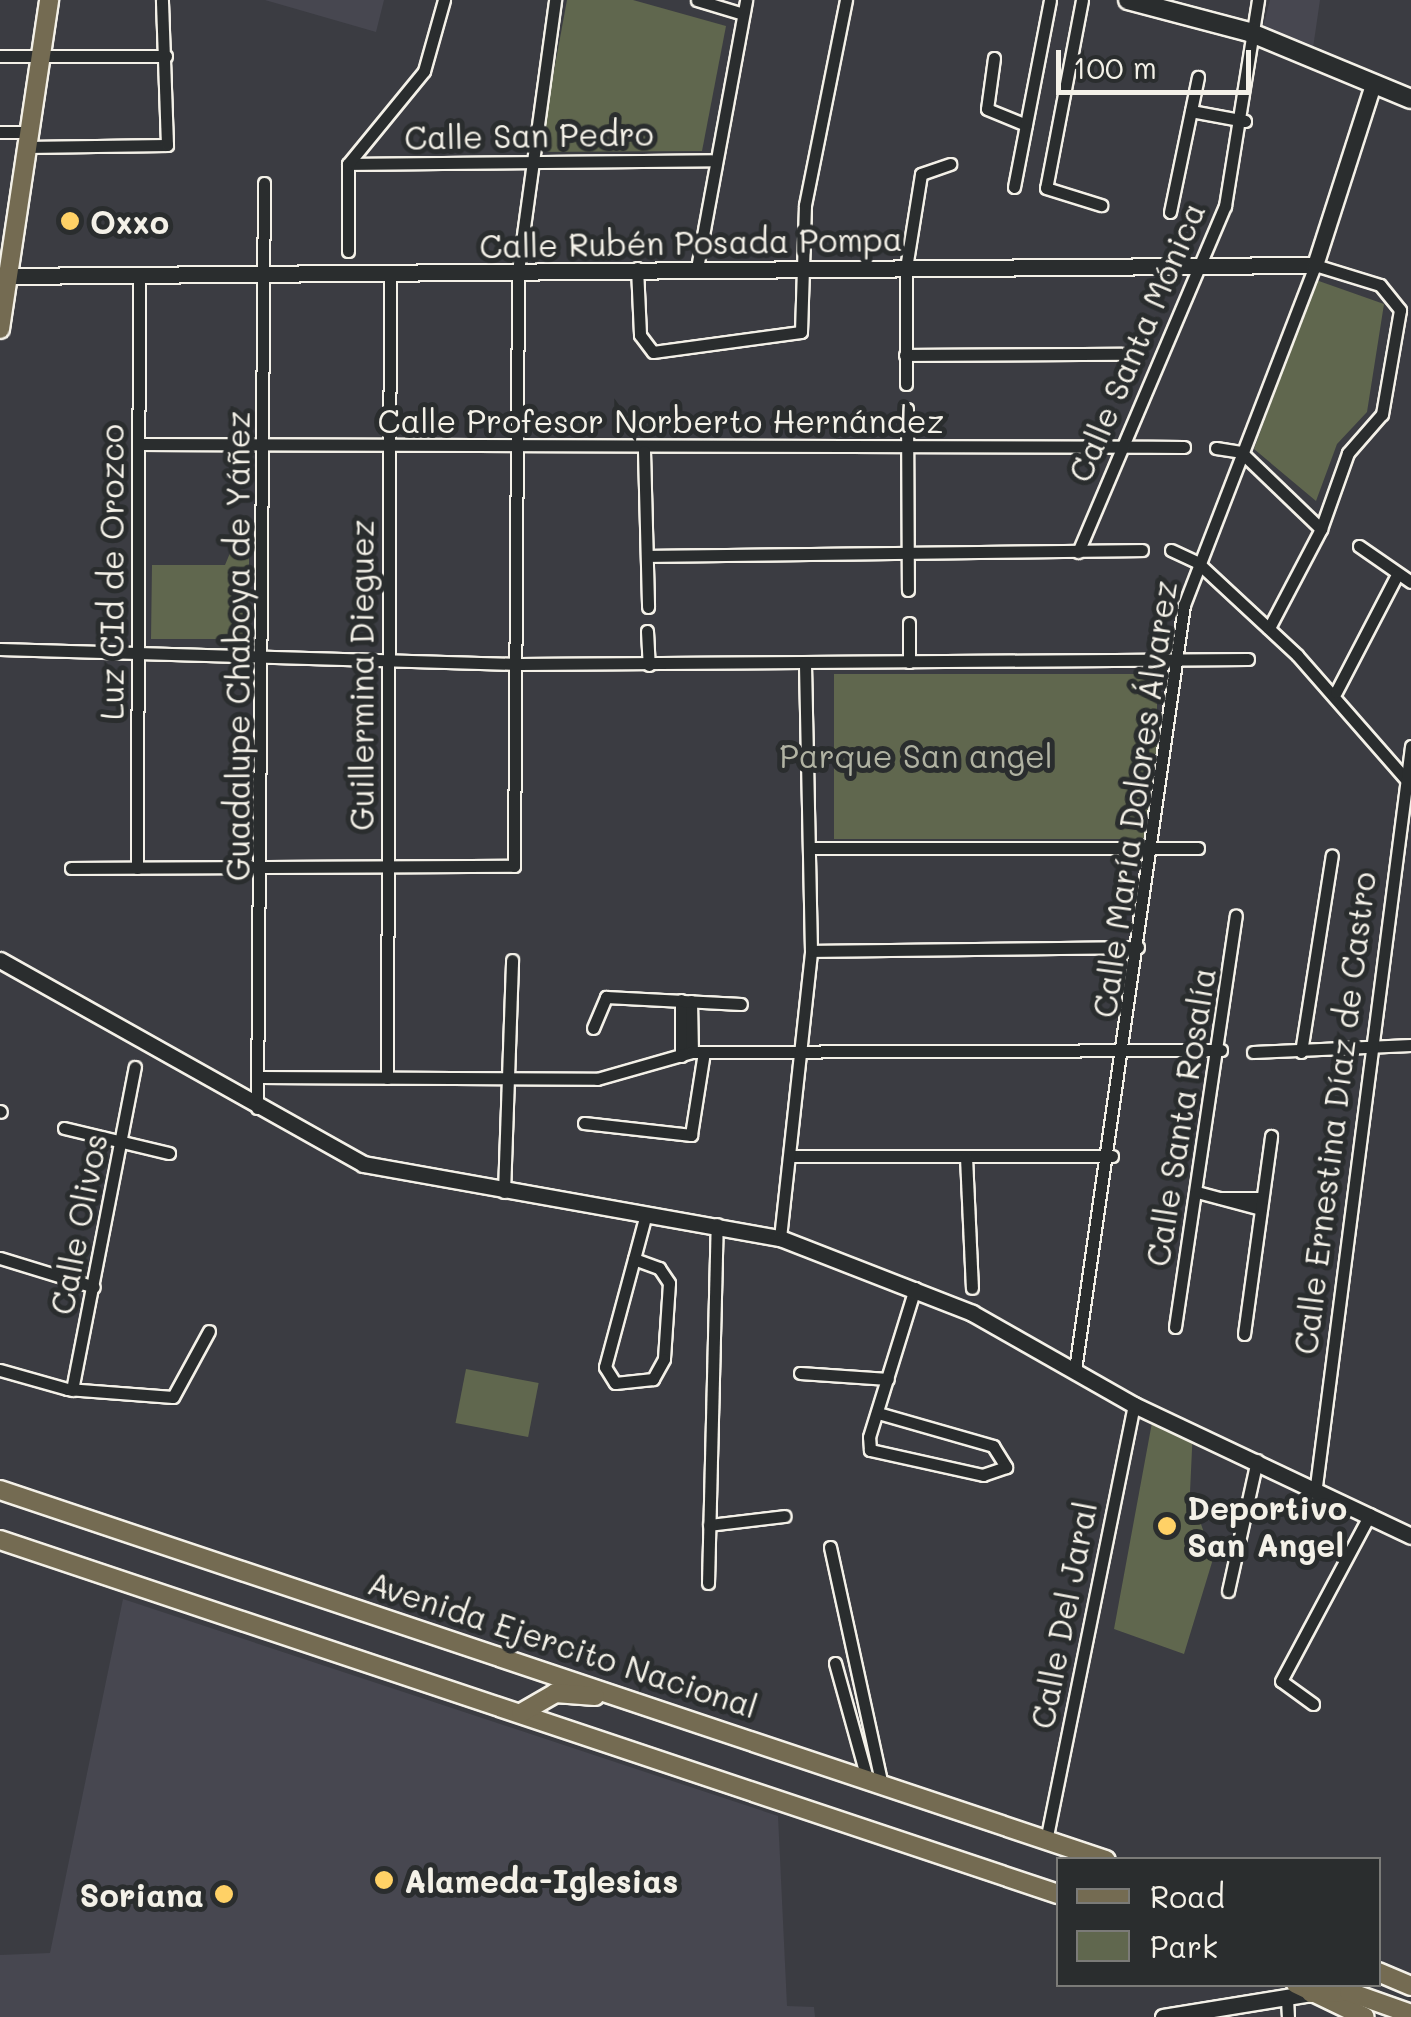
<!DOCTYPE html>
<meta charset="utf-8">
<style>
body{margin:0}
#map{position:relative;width:1411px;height:2017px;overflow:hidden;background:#3b3c42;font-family:Mali,sans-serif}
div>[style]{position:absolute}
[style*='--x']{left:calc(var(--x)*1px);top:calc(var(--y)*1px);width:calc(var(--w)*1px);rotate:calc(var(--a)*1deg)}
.built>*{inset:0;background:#474750}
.green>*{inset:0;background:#60674e;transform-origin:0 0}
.roads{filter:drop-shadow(2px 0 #f4f1e8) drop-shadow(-2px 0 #f4f1e8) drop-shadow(0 2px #f4f1e8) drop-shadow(0 -2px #f4f1e8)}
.minor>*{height:11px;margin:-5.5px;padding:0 5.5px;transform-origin:5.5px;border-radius:5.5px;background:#2a2d2e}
.tertiary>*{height:15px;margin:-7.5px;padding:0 7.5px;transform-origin:7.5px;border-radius:7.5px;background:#2a2d2e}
.secondary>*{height:18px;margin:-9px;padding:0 9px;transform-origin:9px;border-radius:9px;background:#2a2d2e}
.primary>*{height:18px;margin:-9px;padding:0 9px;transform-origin:9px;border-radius:9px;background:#746b52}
.dots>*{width:28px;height:28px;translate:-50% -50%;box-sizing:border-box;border:5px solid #2a2d2e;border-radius:50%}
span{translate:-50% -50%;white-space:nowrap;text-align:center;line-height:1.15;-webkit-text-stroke:10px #2a2d2e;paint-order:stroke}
.street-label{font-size:32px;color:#f4f1e8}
.poi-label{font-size:32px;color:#f4f1e8;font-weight:700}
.left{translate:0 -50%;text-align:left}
.right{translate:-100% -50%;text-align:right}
.park-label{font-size:32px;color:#b1b3a3}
.legend{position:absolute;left:1056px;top:1857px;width:325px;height:130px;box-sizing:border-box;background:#2a2d2e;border:2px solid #7b7b78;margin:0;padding:12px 18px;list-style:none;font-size:30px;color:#f4f1e8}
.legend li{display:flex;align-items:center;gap:20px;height:50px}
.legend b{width:50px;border:2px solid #7b7b78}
.scale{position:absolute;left:1056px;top:50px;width:195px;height:45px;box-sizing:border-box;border:5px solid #f4f1e8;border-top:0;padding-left:12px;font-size:30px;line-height:35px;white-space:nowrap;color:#f4f1e8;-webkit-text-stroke:8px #2a2d2e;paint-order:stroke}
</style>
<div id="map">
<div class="built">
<i style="clip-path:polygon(265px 0,384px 0,376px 32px)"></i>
<i style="clip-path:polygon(1270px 0,1320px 0,1313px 48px,1263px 27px)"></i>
<i style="clip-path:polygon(123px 1599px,778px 1816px,787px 2006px,814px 2007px,815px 2017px,0 2017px,0 1955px,50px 1953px)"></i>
</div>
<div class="green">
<i style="clip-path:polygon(567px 0,633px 0,726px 26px,702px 151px,539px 152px)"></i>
<i style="clip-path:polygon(1316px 280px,1384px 304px,1367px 412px,1337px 444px,1316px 501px,1254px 449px)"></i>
<i style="clip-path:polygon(230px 553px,249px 556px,249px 639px,151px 639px,152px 565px,225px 565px)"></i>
<i style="left:834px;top:674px;width:323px;height:165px"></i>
<i style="left:466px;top:1369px;width:74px;height:55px;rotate:11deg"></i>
<i style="clip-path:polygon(1153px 1417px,1193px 1428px,1190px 1492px,1213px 1559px,1184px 1654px,1114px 1629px)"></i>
</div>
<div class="roads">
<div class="minor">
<i style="--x:697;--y:0;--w:48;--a:16.9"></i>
<i style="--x:1082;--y:0;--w:191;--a:100.8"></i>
<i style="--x:1046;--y:188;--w:58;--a:17.2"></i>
<i style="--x:0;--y:56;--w:166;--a:0"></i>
<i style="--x:994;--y:58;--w:51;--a:97.8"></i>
<i style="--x:987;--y:109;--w:42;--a:22.3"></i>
<i style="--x:1191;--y:111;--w:55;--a:10.5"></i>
<i style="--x:0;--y:132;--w:28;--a:0"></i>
<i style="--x:25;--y:147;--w:142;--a:-0.8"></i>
<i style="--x:167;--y:145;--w:145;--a:-92"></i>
<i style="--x:348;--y:164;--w:363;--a:-0.6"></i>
<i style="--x:1014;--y:187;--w:190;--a:-79.1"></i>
<i style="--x:1170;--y:212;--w:138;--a:-78.3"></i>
<i style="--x:348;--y:251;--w:87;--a:-90"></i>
<i style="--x:348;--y:164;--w:120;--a:-50.7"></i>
<i style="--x:424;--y:71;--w:74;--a:-74.3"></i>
<i style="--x:637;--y:268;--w:67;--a:87.4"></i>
<i style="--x:640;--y:335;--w:21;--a:53"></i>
<i style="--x:653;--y:352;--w:149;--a:-7.7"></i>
<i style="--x:801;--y:332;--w:127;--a:-88.2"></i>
<i style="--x:805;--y:205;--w:209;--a:-78.7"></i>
<i style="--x:697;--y:268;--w:272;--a:-79.6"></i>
<i style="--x:905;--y:355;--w:216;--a:-0.3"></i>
<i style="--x:906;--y:384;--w:116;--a:-90"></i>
<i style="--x:906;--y:268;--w:95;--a:-80.9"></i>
<i style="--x:921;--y:174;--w:31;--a:-19"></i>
<i style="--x:907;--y:409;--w:181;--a:89.7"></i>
<i style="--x:138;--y:444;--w:1046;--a:0.16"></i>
<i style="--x:1216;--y:448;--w:25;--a:9"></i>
<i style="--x:1241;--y:452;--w:111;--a:43.9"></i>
<i style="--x:644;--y:451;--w:156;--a:88.5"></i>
<i style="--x:1359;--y:546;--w:63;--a:34.7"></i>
<i style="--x:1171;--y:550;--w:29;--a:25"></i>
<i style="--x:1197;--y:562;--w:137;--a:42.9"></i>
<i style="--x:1297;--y:655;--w:173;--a:48.8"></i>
<i style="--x:1078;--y:552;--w:376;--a:-67"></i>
<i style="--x:1225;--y:206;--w:209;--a:-80.9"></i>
<i style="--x:647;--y:556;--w:495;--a:-0.7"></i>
<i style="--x:909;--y:623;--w:39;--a:90"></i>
<i style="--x:647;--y:631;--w:34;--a:87"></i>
<i style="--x:0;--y:649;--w:519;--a:1.66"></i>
<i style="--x:519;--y:664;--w:729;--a:-0.39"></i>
<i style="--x:1336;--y:692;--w:132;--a:-62.5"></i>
<i style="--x:811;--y:848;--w:387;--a:0"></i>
<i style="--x:71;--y:868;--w:443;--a:-0.3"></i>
<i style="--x:514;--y:866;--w:595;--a:-89.61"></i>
<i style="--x:518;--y:271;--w:274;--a:-82.2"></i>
<i style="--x:137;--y:868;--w:593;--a:-89.81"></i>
<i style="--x:811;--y:951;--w:327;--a:-0.7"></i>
<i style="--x:681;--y:1000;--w:56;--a:90"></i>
<i style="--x:691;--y:1001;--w:51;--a:88.9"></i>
<i style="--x:593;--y:1028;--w:34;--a:-67"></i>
<i style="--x:606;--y:997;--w:135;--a:3"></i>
<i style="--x:1253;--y:1052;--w:158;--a:-2.5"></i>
<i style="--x:1301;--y:1052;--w:199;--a:-81.1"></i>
<i style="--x:260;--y:1077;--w:337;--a:0.3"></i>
<i style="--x:597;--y:1079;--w:99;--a:-15.9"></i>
<i style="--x:692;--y:1052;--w:529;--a:-0.22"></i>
<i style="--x:387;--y:1078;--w:805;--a:-89.79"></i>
<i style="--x:257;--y:1108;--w:925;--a:-89.57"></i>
<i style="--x:0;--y:1111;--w:1;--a:45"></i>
<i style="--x:584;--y:1123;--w:108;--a:6.4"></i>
<i style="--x:691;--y:1135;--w:84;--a:-81.1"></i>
<i style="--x:64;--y:1128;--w:108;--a:13.4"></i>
<i style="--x:792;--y:1156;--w:320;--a:0"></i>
<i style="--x:966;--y:1157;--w:131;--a:87.4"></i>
<i style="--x:504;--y:1192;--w:232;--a:-88"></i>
<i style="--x:1197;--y:1192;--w:66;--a:14.9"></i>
<i style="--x:1221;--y:1198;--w:41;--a:0"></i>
<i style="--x:780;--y:1238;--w:289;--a:-83.8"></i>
<i style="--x:811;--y:951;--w:289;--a:-91.2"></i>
<i style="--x:0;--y:1258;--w:98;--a:17.1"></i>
<i style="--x:634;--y:1259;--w:27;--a:20"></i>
<i style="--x:659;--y:1268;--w:18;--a:56"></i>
<i style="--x:669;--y:1283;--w:76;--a:93.8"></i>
<i style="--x:664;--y:1359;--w:23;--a:119"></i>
<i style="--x:653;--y:1379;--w:38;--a:174"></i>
<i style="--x:615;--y:1383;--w:19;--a:-122"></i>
<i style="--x:605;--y:1367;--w:158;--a:-75"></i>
<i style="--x:1175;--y:1327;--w:416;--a:-81.6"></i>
<i style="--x:1244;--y:1334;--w:200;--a:-82.2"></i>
<i style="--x:0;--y:1370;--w:70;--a:15.8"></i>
<i style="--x:67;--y:1389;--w:106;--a:4.3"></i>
<i style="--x:173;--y:1397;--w:75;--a:-61.4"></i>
<i style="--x:1075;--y:1370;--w:773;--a:-81.89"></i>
<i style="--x:1184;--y:605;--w:364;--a:-68.9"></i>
<i style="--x:1315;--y:265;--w:68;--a:17.1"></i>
<i style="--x:1380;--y:285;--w:32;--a:51"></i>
<i style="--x:1400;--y:310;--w:106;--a:99.8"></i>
<i style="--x:1382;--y:414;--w:52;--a:131.1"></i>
<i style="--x:1348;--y:453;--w:81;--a:109.6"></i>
<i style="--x:1321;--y:529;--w:112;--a:117.7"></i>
<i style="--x:800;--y:1373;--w:88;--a:3.9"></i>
<i style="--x:72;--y:1390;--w:329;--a:-79"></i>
<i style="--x:878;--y:1413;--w:120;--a:16"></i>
<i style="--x:993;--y:1446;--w:25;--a:58"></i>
<i style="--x:1006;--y:1467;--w:24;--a:161"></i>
<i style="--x:983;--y:1475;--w:116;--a:-167.5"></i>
<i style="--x:870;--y:1450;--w:13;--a:-94"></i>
<i style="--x:869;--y:1437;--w:156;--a:-72.8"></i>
<i style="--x:1316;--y:1486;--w:746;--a:-82.68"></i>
<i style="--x:709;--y:1525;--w:76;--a:-6.8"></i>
<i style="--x:830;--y:1547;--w:239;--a:77.7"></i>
<i style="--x:708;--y:1583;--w:359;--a:-88.6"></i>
<i style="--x:1228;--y:1591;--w:134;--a:-77.5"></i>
<i style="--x:835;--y:1663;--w:116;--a:74.5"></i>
<i style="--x:1313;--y:1704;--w:39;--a:-144"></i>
<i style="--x:1281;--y:1681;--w:189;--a:-61.9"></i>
<i style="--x:1047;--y:1836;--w:440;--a:-78.6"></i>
<i style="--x:1287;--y:1999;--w:18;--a:87"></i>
</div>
<div class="tertiary">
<i style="--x:0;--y:276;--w:1315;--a:-0.48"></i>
<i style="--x:1315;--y:265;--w:190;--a:-72.2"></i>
<i style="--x:0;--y:960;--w:416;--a:29.3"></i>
<i style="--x:363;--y:1164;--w:424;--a:10.1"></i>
<i style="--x:780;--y:1238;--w:206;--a:21.3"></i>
<i style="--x:972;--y:1313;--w:186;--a:29.6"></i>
<i style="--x:1134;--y:1405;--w:306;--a:25.3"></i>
<i style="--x:1163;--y:2017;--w:150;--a:-9.2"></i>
</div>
<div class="secondary">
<i style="--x:1128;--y:0;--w:125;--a:14.8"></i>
<i style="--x:1249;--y:32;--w:175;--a:22.5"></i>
</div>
<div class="primary">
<i style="--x:0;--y:329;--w:333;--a:-81.5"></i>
<i style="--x:0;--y:1490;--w:1166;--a:18.5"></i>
<i style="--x:0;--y:1540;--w:1116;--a:18.5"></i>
<i style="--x:521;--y:1713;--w:39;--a:-30"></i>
<i style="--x:555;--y:1693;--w:40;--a:4.3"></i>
<i style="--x:1378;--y:1972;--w:36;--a:23"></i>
<i style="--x:1296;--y:1984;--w:76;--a:25.6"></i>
<i style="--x:1311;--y:1993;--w:38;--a:-2"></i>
<i style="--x:1349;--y:1992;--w:66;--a:19.5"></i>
</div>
</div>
<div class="dots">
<i style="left:70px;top:221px;background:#ffd166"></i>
<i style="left:1167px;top:1526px;background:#ffd166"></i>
<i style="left:384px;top:1880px;background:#ffd166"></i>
<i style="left:224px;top:1894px;background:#ffd166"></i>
</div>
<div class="street-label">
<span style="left:529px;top:135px;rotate:-1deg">Calle San Pedro</span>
<span style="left:691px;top:242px;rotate:-1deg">Calle Rubén Posada Pompa</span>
<span style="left:1136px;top:342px;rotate:-67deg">Calle Santa Mónica</span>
<span style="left:661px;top:420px">Calle Profesor Norberto Hernández</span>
<span style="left:111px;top:572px;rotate:-90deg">Luz CId de Orozco</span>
<span style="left:237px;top:646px;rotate:-90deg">Guadalupe Chaboya de Yáñez</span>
<span style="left:361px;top:675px;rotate:-90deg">Guillermina Dieguez</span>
<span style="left:1134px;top:799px;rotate:-82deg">Calle María Dolores Álvarez</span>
<span style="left:1334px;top:1113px;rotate:-83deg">Calle Ernestina Díaz de Castro</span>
<span style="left:1180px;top:1117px;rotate:-81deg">Calle Santa Rosalía</span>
<span style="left:78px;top:1224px;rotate:-79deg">Calle Olivos</span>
<span style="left:1063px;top:1615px;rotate:-79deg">Calle Del Jaral</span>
<span style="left:563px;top:1644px;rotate:18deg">Avenida Ejercito Nacional</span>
</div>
<div class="poi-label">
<span class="left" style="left:90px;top:221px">Oxxo</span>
<span class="left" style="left:1187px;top:1526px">Deportivo<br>San Angel</span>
<span class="left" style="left:404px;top:1880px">Alameda-Iglesias</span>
<span class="right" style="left:204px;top:1894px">Soriana</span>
</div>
<div class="park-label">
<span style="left:916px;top:755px">Parque San angel</span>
</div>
<ul class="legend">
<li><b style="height:12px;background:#746b52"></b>Road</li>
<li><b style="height:28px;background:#60674e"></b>Park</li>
</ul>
<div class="scale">100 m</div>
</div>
